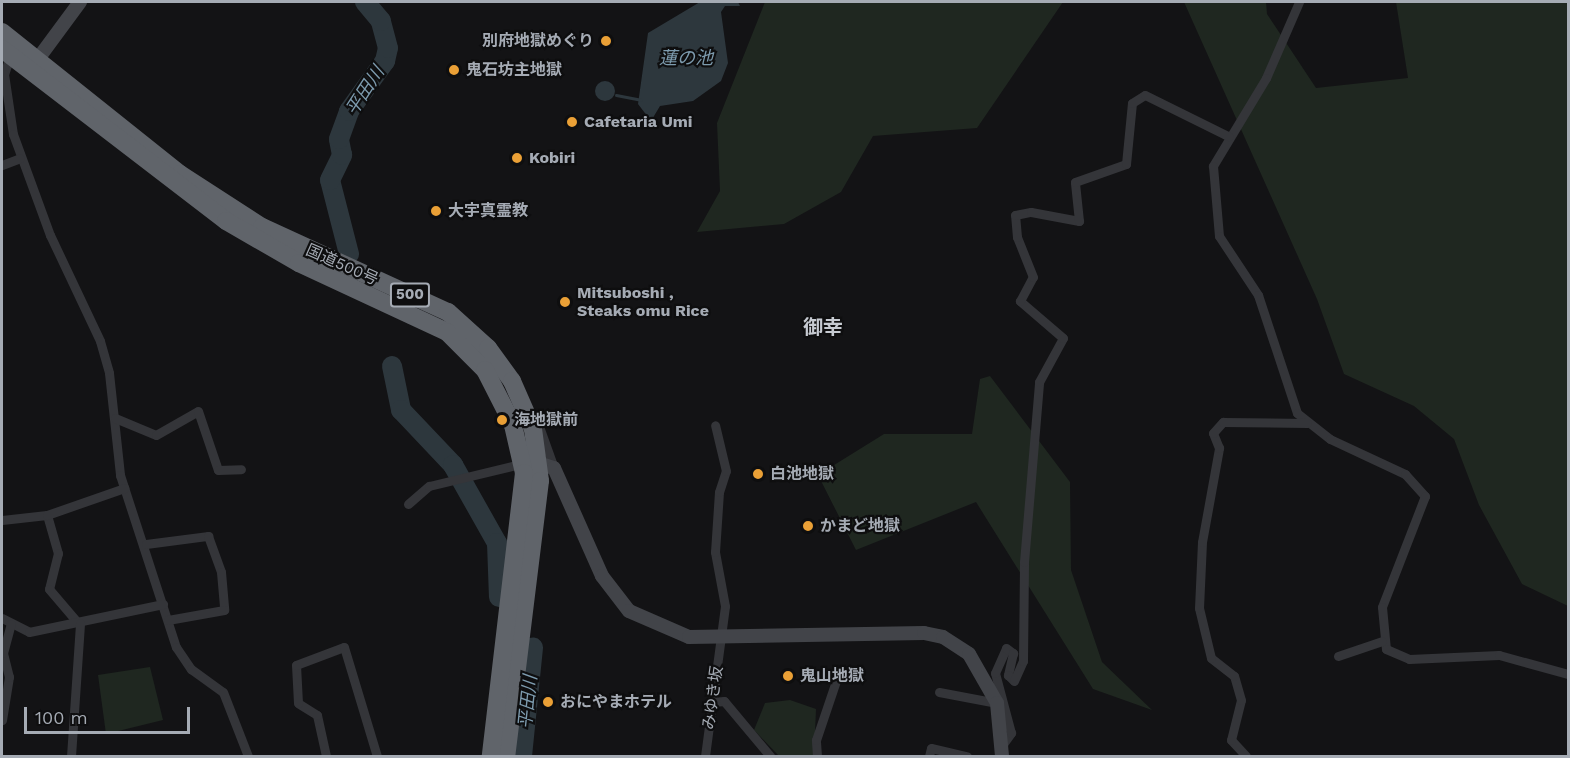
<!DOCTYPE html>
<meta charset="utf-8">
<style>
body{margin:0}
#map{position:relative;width:1570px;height:758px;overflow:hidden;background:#131315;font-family:"Work Sans","Noto Sans JP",sans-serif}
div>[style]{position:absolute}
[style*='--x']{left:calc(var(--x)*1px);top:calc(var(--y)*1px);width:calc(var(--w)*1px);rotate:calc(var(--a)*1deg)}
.green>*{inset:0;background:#1f2720}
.water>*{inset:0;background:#2d373d}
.round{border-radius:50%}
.stream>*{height:3px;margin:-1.5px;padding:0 1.5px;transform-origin:1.5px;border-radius:1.5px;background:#2d373d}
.river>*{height:20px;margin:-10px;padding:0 10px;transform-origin:10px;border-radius:10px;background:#2d373d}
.street>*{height:9px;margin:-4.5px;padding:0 4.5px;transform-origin:4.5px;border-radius:4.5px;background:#343539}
.secondary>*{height:14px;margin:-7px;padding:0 7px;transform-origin:7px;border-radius:7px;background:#424449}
.highway>*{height:18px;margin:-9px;padding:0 9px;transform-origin:9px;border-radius:9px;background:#60646a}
.dots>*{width:16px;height:16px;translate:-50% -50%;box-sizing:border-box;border:3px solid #0e0e0f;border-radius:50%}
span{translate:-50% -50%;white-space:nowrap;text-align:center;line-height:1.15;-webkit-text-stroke:4.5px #0e0e0f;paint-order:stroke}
.shield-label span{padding:2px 4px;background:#0e0e0f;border:2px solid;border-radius:4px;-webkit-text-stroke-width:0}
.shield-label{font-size:15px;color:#a5abb4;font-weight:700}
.poi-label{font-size:16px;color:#a5abb4;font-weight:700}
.right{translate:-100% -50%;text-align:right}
.left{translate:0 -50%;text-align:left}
.street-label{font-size:16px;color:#a5abb4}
.water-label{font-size:18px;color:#7d9bae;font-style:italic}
.quarter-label{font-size:20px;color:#c6cad1;font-weight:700}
.frame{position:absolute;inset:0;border:3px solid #a5abb4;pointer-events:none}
.scale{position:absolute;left:24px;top:707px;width:166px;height:27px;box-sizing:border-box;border:3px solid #a5abb4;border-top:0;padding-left:8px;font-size:18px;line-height:21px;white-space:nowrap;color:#a5abb4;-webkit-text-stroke:4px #0e0e0f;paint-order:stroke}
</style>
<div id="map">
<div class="green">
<i style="clip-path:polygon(765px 2px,1063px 2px,977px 128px,873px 136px,841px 192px,784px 224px,697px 232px,720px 191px,717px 123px)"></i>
<i style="clip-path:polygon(1184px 2px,1266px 2px,1267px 14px,1316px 88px,1408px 78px,1396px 2px,1568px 2px,1568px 606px,1522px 584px,1479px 505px,1454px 439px,1414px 406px,1344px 374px,1317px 299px)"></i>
<i style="clip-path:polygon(990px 376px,1070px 482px,1071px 570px,1102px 662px,1152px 710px,1093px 689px,976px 502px,856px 550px,818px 475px,884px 434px,972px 434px,980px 379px)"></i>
<i style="clip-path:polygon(150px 667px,163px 720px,106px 734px,98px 675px)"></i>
<i style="clip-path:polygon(790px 700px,816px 709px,814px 756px,779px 756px,754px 730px,765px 703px)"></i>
</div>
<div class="water">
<i style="clip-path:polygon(700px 2px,738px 2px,740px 6px,725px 6px,721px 12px,728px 63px,721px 81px,693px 101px,660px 106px,651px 121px,638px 104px,648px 33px)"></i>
<i class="round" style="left:595px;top:81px;width:20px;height:20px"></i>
</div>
<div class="stream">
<i style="--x:616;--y:95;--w:25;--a:11"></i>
</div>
<div class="river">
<i style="--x:349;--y:254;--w:76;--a:-104.4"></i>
<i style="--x:330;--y:180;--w:28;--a:-64"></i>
<i style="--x:342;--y:155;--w:16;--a:-101"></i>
<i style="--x:339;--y:139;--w:30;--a:-70"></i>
<i style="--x:349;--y:111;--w:62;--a:-54.2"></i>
<i style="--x:385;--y:61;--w:13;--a:-77"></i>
<i style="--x:388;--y:48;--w:28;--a:-105"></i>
<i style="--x:381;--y:21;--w:25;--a:-130"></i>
<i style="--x:392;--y:366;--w:45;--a:78.4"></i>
<i style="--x:401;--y:410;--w:76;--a:46.6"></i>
<i style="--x:453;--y:465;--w:90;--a:60.6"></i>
<i style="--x:497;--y:543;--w:54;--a:87.9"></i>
<i style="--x:522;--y:756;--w:109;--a:-84.2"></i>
</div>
<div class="street">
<i style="--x:1299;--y:2;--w:83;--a:113.5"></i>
<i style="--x:1266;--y:78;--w:103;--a:121.1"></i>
<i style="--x:1213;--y:166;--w:70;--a:85.1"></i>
<i style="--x:1219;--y:236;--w:71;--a:56.5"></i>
<i style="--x:1258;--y:295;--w:124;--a:71.7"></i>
<i style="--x:1297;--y:413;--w:42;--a:38.2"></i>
<i style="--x:1330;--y:439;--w:83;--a:25"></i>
<i style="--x:1405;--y:474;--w:30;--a:48"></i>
<i style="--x:1425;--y:496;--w:119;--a:111.2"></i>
<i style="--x:1382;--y:607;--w:42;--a:84.6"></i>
<i style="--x:1386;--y:649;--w:25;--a:23"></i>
<i style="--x:1409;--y:659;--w:90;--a:-2.5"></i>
<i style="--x:1499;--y:655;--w:72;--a:15.4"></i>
<i style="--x:10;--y:56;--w:19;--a:108"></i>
<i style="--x:4;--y:74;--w:61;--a:81.5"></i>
<i style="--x:13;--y:134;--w:108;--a:69.9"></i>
<i style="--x:50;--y:235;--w:117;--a:64.7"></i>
<i style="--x:100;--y:341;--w:33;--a:74"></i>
<i style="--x:109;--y:373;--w:103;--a:83.8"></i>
<i style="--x:120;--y:475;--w:181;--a:72"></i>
<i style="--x:176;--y:647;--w:27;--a:56"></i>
<i style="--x:191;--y:669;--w:39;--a:36"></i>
<i style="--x:223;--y:692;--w:69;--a:68.7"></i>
<i style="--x:2;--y:165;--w:19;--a:-21"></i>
<i style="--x:115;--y:418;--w:44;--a:22.5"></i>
<i style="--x:156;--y:435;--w:48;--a:-29.7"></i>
<i style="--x:198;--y:411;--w:62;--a:71.3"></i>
<i style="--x:218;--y:470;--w:23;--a:-2"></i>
<i style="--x:540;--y:429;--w:41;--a:70.3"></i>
<i style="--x:408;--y:504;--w:28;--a:-41"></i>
<i style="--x:429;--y:486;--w:98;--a:-13.6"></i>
<i style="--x:47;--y:515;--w:40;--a:74"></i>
<i style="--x:58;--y:553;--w:37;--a:104"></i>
<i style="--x:49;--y:589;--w:45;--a:49.5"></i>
<i style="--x:2;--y:520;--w:45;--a:-6.3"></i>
<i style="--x:47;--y:515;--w:82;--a:-19.3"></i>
<i style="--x:146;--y:544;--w:63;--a:-7.4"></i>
<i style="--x:208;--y:536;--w:38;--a:70"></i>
<i style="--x:221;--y:572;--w:38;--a:85"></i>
<i style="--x:224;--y:610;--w:57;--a:169.9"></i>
<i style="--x:2;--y:618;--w:30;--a:27"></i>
<i style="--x:29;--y:632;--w:137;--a:-11.8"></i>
<i style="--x:1338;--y:656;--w:46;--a:-18.8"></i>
<i style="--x:939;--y:692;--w:59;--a:10.7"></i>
<i style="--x:713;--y:702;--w:11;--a:-5"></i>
<i style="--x:724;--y:701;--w:72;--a:50.1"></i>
<i style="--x:2;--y:720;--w:44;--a:-80.8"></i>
<i style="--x:9;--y:677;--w:25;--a:-104"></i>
<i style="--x:3;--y:653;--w:30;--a:-75"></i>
<i style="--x:1003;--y:744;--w:14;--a:-54"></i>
<i style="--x:1011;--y:733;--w:62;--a:-104.9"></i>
<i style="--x:995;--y:673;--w:27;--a:-66"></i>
<i style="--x:1006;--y:648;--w:9;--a:36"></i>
<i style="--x:1013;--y:653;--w:23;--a:103"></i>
<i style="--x:1008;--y:675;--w:8;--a:45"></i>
<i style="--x:1014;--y:681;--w:22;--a:-66"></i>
<i style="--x:1023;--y:661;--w:99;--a:-89.4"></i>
<i style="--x:1024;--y:562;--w:181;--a:-85.2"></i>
<i style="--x:1039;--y:382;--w:50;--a:-61.4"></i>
<i style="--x:1063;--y:338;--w:57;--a:-139.3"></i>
<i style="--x:1020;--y:301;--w:27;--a:-62"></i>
<i style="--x:1033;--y:277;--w:43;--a:-111.8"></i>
<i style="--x:1017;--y:237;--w:22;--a:-95"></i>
<i style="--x:1015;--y:215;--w:16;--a:-11"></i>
<i style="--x:1031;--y:212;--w:49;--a:10.6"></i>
<i style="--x:1079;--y:221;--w:39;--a:-96"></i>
<i style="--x:1075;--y:182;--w:54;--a:-19.4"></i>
<i style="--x:1126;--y:164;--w:61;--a:-84.4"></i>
<i style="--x:1132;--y:103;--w:15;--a:-32"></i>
<i style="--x:1145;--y:95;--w:93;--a:26.3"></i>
<i style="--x:71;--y:756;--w:133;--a:-86.1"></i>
<i style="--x:326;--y:756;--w:42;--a:-102.4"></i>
<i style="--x:317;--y:715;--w:22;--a:-148"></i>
<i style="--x:298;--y:703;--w:38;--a:-93"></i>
<i style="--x:296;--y:665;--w:51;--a:-20.6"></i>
<i style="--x:344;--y:647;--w:114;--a:73.2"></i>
<i style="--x:705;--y:756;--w:151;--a:-82.4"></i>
<i style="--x:725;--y:606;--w:55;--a:-100.5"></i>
<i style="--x:715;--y:552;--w:60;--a:-86.2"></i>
<i style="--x:719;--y:492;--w:22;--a:-72"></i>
<i style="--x:726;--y:471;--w:47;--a:-103.4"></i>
<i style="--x:817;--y:756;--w:16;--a:-94"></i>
<i style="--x:816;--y:740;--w:65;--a:-71.3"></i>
<i style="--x:929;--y:756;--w:8;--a:-76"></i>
<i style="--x:931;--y:748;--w:37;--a:13"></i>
<i style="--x:1246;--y:756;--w:22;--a:-133"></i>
<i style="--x:1231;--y:740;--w:41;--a:-76"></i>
<i style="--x:1241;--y:700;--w:25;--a:-106"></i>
<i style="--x:1234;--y:676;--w:29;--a:-142"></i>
<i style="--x:1211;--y:658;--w:51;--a:-103.5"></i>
<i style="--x:1199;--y:608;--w:66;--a:-87.4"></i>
<i style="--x:1202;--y:542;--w:96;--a:-79.7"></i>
<i style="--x:1219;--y:448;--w:16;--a:-112"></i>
<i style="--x:1213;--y:433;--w:15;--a:-48"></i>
<i style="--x:1223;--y:422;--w:84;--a:0.7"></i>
</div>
<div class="secondary">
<i style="--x:32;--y:67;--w:81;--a:-53.6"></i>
<i style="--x:532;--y:461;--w:23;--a:18"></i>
<i style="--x:554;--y:468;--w:118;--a:66"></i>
<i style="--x:602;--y:576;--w:44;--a:52.4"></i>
<i style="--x:629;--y:611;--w:65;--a:23.4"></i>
<i style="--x:689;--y:637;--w:235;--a:-1"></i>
<i style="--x:924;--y:633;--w:19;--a:12"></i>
<i style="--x:943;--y:637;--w:31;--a:33"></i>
<i style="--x:969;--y:654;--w:56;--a:60.3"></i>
<i style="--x:997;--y:703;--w:53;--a:84.6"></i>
</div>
<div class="highway">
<i style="--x:2;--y:32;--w:228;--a:38.6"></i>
<i style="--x:180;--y:174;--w:98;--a:32.9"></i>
<i style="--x:262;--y:227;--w:205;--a:24.6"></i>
<i style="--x:448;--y:312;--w:54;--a:42"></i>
<i style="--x:488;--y:348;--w:41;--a:54"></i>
<i style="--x:512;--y:381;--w:52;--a:66.4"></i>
<i style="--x:533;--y:429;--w:52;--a:82.3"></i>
<i style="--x:540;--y:481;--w:277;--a:97"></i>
<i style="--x:2;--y:49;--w:282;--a:37.5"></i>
<i style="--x:226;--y:221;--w:84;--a:29.9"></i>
<i style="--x:299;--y:263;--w:163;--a:25"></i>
<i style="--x:447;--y:332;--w:54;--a:45"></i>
<i style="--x:485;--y:370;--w:62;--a:63"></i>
<i style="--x:513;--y:425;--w:49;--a:77.1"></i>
<i style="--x:524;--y:473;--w:285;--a:96.7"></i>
</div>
<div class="dots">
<i style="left:606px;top:41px;background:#eaa036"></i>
<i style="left:454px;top:70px;background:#eaa036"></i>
<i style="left:572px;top:122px;background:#eaa036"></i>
<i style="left:517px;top:158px;background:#eaa036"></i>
<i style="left:436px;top:211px;background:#eaa036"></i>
<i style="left:565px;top:302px;background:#eaa036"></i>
<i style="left:502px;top:420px;background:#eaa036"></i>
<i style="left:758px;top:474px;background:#eaa036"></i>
<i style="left:808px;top:526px;background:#eaa036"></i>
<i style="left:788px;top:676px;background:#eaa036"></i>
<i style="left:548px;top:702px;background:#eaa036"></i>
</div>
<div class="shield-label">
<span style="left:410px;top:295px">500</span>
</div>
<div class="poi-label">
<span class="right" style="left:594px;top:41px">別府地獄めぐり</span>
<span class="left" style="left:466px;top:70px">鬼石坊主地獄</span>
<span class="left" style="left:584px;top:122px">Cafetaria Umi</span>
<span class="left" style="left:529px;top:158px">Kobiri</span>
<span class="left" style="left:448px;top:211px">大宇真霊教</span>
<span class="left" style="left:577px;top:302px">Mitsuboshi ,<br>Steaks omu Rice</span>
<span class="left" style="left:514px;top:420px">海地獄前</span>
<span class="left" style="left:770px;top:474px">白池地獄</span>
<span class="left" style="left:820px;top:526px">かまど地獄</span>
<span class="left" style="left:800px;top:676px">鬼山地獄</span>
<span class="left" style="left:560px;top:702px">おにやまホテル</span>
</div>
<div class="street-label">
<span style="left:342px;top:265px;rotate:24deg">国道500号</span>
<span style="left:713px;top:698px;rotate:-82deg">みゆき坂</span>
</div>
<div class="water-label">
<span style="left:686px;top:58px">蓮の池</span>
<span style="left:365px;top:91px;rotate:-57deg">平田川</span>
<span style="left:528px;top:702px;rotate:-84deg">平田川</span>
</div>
<div class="quarter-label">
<span style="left:823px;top:327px">御幸</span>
</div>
<div class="frame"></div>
<div class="scale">100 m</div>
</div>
